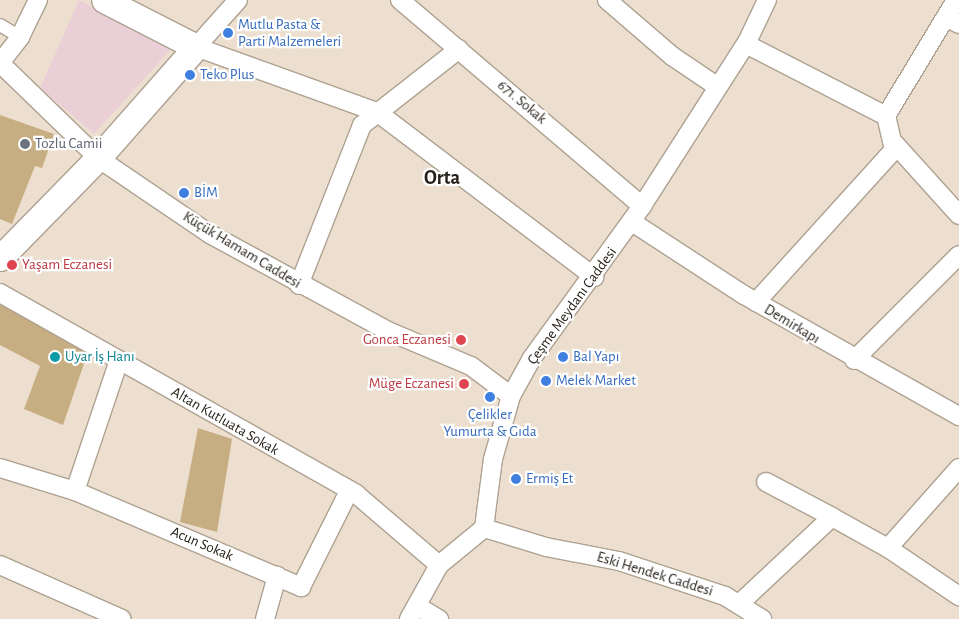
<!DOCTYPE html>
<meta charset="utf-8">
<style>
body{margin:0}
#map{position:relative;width:959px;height:619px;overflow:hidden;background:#eddfcf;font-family:"Alegreya Sans",sans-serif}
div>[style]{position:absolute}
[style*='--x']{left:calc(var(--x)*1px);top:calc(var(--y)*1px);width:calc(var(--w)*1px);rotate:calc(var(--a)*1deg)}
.commercial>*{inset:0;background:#ead0d6}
.building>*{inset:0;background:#c7ad82}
.roads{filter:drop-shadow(1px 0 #aea191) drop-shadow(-1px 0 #aea191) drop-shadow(0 1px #aea191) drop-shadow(0 -1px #aea191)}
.pedestrian>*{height:12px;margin:-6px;padding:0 6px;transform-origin:6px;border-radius:6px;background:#fff}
.minor>*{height:18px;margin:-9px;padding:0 9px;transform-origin:9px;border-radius:9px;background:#fff}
.secondary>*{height:25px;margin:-12.5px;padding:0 12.5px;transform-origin:12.5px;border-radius:12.5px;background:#fff}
.dots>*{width:14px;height:14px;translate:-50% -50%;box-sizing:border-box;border:2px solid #fff;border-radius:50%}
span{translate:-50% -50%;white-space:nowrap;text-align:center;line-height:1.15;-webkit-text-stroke:4.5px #fff;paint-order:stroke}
.shop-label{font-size:15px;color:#366cbe}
.left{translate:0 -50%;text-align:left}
.street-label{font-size:15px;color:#26211b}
.worship-label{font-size:15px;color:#5b616d}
.health-label{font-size:15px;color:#be3a42}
.right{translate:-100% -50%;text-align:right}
.culture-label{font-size:15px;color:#0d838f}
.district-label{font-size:20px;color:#26211b;font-weight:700}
</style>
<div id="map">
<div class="commercial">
<i style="clip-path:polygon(79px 0,171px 49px,94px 134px,40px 88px)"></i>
</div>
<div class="building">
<i style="clip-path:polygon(0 115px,54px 134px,42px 168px,35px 166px,12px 224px,0 219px)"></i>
<i style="clip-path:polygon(0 299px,89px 349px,63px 425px,24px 409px,40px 366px,0 345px)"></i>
<i style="clip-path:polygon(198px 428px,232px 439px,217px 532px,180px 522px)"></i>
</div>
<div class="roads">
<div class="pedestrian">
<i style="--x:0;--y:25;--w:23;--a:31"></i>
</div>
<div class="minor">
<i style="--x:238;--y:0;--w:63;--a:131.8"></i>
<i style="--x:196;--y:47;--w:192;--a:19.8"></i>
<i style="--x:377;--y:112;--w:273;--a:37.2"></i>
<i style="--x:400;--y:0;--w:318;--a:40.4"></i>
<i style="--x:607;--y:0;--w:86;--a:40.7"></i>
<i style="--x:672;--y:56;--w:55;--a:34"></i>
<i style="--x:946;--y:17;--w:15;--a:28"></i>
<i style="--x:746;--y:44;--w:157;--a:27.2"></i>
<i style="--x:0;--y:63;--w:136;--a:44.1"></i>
<i style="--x:98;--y:158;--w:135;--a:34.2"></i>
<i style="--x:210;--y:234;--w:203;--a:28.6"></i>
<i style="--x:388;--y:331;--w:90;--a:22.9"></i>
<i style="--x:471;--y:366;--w:50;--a:36.9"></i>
<i style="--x:0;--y:63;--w:33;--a:-52"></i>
<i style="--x:20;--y:37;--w:41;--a:-64.1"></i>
<i style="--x:894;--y:143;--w:97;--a:47.9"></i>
<i style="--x:632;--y:222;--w:134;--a:33.1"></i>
<i style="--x:744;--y:295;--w:247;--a:29.4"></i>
<i style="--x:299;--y:285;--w:172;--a:-68.5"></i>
<i style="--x:362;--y:125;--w:123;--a:-38.1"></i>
<i style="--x:0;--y:293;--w:409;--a:29.4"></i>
<i style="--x:356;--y:494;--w:109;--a:40.5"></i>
<i style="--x:756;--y:302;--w:205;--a:-47.8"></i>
<i style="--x:894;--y:150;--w:35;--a:-103"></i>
<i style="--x:886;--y:116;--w:135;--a:-58.9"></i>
<i style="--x:854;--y:360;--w:148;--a:-45"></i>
<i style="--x:0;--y:468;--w:78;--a:17"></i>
<i style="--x:75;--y:491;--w:246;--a:23"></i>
<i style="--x:301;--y:587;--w:107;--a:-63.4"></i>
<i style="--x:959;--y:468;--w:107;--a:131.6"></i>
<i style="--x:888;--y:548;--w:86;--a:34.1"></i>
<i style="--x:766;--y:482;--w:75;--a:27.9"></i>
<i style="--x:75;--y:491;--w:138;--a:-71.4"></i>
<i style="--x:484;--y:528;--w:65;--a:17"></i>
<i style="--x:546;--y:547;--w:74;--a:10.9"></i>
<i style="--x:619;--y:561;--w:112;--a:18.3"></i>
<i style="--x:725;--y:596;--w:44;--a:31.9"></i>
<i style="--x:0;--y:565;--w:133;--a:23.9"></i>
<i style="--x:739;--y:604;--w:127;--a:-43.1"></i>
<i style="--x:832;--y:517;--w:64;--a:29"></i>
<i style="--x:417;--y:606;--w:26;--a:31"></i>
<i style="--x:265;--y:619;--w:45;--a:-74.4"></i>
<i style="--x:409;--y:619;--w:62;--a:-60.9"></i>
<i style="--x:439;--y:565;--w:58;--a:-39.4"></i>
<i style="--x:484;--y:528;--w:70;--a:-82.6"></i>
<i style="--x:493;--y:459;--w:66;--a:-74.1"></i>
<i style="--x:511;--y:396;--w:43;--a:-61.1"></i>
<i style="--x:532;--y:358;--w:188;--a:-54.1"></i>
<i style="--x:642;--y:206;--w:197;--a:-57.4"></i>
<i style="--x:748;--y:40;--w:44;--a:-64.6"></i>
</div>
<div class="secondary">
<i style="--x:0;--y:258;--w:140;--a:-45.6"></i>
<i style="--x:98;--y:158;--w:148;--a:-48.6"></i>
<i style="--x:196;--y:47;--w:103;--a:-152.9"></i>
</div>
</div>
<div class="dots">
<i style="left:228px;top:33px;background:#3f7fe0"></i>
<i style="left:190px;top:75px;background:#3f7fe0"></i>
<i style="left:25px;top:144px;background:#6b7280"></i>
<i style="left:184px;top:193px;background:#3f7fe0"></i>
<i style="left:12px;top:265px;background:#e0444e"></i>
<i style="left:461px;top:340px;background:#e0444e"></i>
<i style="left:55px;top:357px;background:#0f9aa8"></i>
<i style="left:563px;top:357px;background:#3f7fe0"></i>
<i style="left:546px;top:381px;background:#3f7fe0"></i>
<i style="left:464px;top:384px;background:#e0444e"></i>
<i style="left:490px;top:397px;background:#3f7fe0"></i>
<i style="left:516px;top:479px;background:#3f7fe0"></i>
</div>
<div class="shop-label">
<span class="left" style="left:238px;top:33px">Mutlu Pasta &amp;<br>Parti Malzemeleri</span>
<span class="left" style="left:200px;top:75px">Teko Plus</span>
<span class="left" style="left:194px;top:193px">BİM</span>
<span class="left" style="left:573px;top:357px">Bal Yapı</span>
<span class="left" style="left:556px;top:381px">Melek Market</span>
<span style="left:490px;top:423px">Çelikler<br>Yumurta &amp; Gıda</span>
<span class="left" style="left:526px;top:479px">Ermiş Et</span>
</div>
<div class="street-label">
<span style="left:522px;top:102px;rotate:40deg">671. Sokak</span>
<span style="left:242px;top:250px;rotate:31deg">Küçük Hamam Caddesi</span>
<span style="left:572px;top:306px;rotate:-54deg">Çeşme Meydanı Caddesi</span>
<span style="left:792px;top:324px;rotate:31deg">Demirkapı</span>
<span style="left:225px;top:421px;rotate:30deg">Altan Kutluata Sokak</span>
<span style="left:202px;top:544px;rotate:23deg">Acun Sokak</span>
<span style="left:655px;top:574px;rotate:17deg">Eski Hendek Caddesi</span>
</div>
<div class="worship-label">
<span class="left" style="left:35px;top:144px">Tozlu Camii</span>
</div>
<div class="health-label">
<span class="left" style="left:22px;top:265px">Yaşam Eczanesi</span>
<span class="right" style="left:451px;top:340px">Gonca Eczanesi</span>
<span class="right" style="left:454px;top:384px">Müge Eczanesi</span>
</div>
<div class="culture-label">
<span class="left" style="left:65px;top:357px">Uyar İş Hanı</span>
</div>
<div class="district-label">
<span style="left:442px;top:178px">Orta</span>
</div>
</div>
